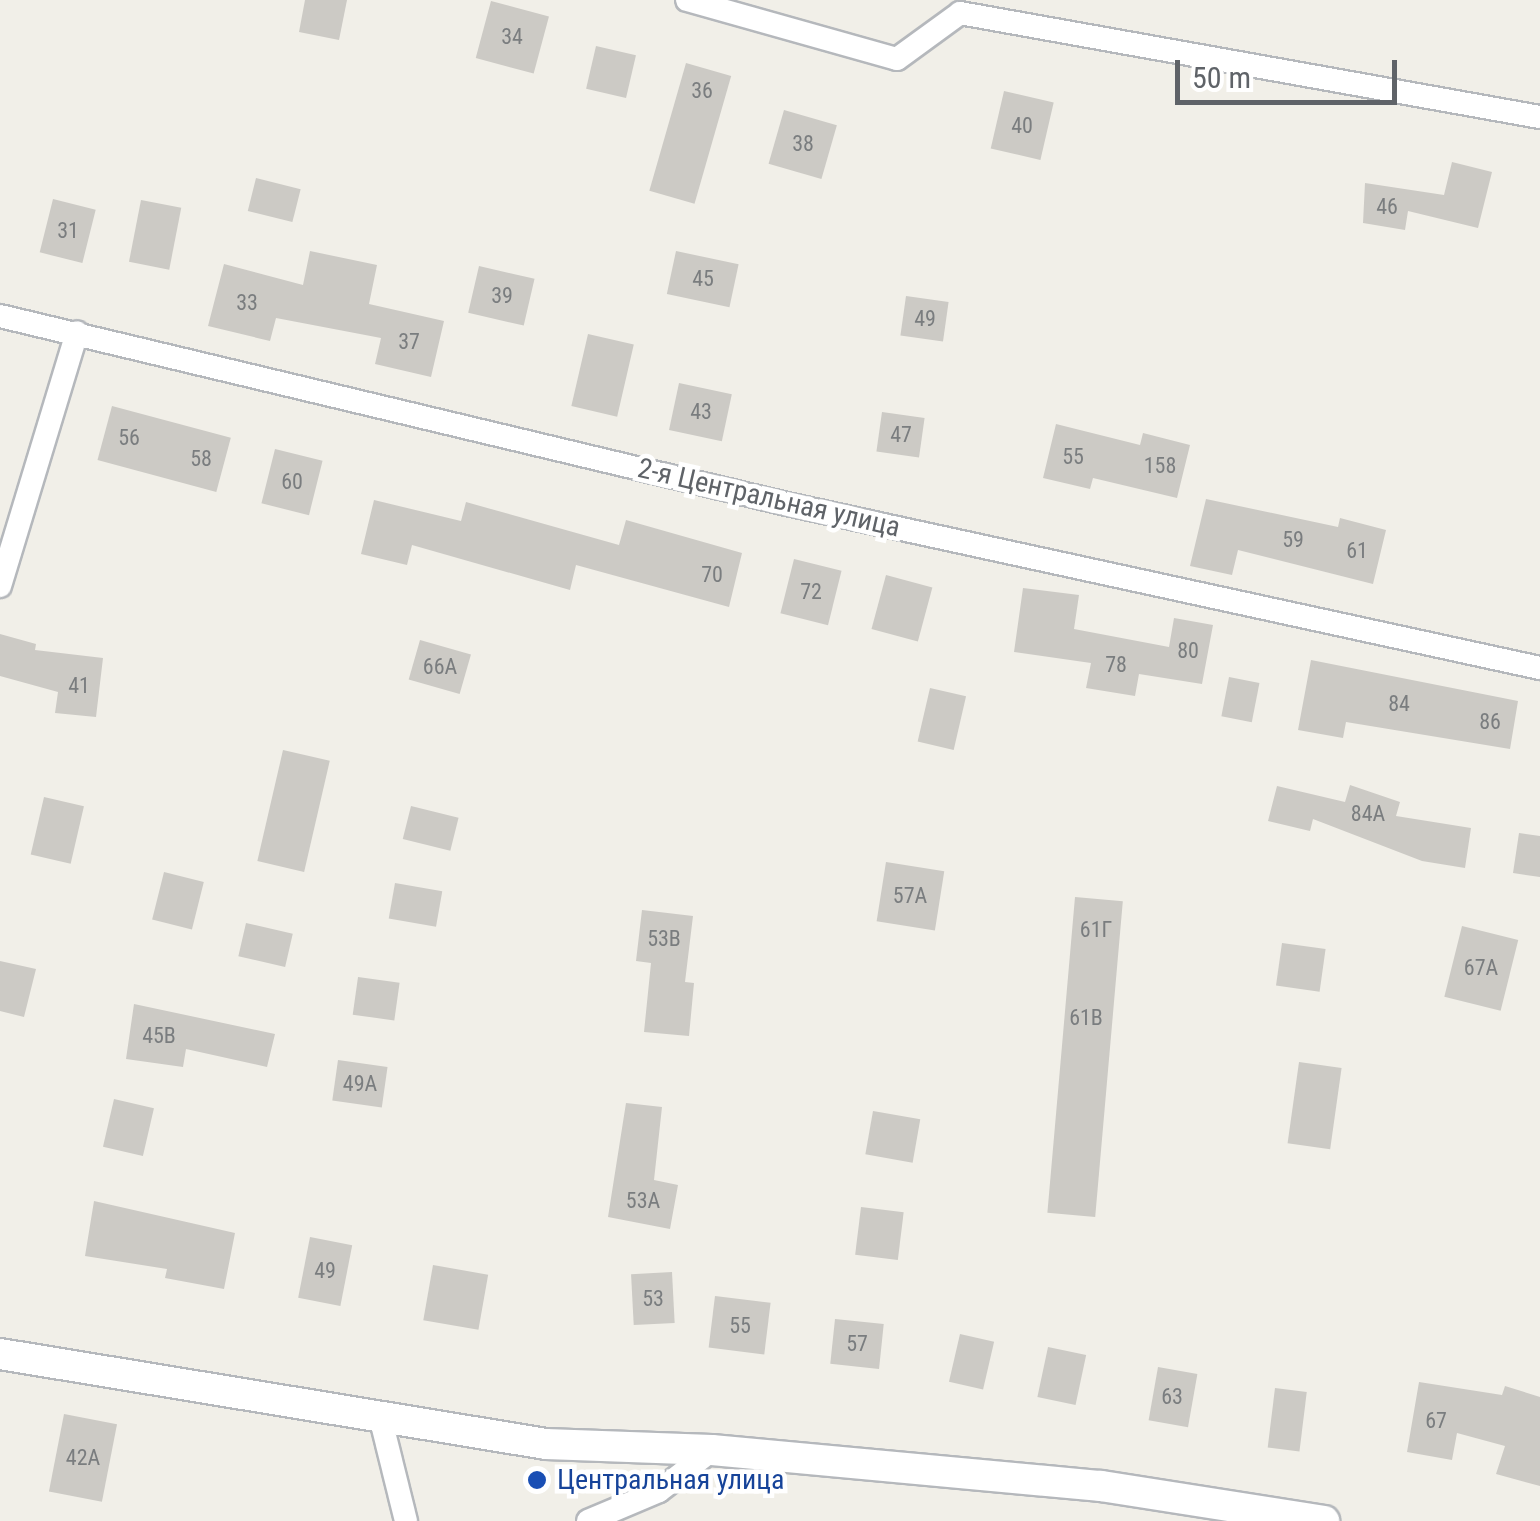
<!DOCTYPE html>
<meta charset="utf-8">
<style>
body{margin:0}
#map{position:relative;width:1540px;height:1521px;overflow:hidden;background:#f1efe8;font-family:"Roboto Condensed",sans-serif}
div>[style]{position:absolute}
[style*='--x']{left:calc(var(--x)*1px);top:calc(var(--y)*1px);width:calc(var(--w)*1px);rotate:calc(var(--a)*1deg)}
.building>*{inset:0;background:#cccac5;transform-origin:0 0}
.roads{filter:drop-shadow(2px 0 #b5b8bc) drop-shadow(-2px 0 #b5b8bc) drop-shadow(0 2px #b5b8bc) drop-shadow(0 -2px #b5b8bc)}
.minor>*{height:22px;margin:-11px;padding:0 11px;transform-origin:11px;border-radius:11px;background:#fff}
.tertiary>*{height:30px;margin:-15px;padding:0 15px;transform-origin:15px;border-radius:15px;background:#fff}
.dots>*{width:28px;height:28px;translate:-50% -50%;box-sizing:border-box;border:5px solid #fff;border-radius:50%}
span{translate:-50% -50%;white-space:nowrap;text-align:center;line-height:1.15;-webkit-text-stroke:9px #fff;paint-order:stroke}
.number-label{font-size:22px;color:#7a7d7f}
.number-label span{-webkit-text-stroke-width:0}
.street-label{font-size:28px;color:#5f6368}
.transit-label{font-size:28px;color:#164399}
.left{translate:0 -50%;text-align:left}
.scale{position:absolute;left:1175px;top:60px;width:222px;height:45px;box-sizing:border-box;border:5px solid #5f6368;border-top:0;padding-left:12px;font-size:30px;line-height:35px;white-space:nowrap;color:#5f6368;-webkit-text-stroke:8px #fff;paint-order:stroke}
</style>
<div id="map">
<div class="building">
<i style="clip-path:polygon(305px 0,347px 0,339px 40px,299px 32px)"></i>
<i style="left:491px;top:1px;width:60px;height:59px;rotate:15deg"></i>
<i style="left:596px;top:46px;width:41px;height:44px;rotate:13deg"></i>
<i style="left:686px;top:63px;width:47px;height:133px;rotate:16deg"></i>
<i style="left:1004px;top:91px;width:51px;height:59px;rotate:13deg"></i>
<i style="left:784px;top:110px;width:55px;height:56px;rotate:16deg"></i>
<i style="clip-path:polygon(1452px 162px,1492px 172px,1478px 228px,1408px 211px,1405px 230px,1363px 223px,1365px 183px,1444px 195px)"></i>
<i style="left:256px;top:178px;width:46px;height:34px;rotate:14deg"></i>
<i style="left:53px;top:199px;width:44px;height:55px;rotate:14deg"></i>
<i style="left:141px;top:200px;width:41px;height:63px;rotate:11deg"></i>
<i style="clip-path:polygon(310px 251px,377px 265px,369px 304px,444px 321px,431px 377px,375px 364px,381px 338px,276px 318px,270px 341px,208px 326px,224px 264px,303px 285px)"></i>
<i style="left:676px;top:251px;width:64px;height:44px;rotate:12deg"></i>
<i style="left:479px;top:266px;width:57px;height:48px;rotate:13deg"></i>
<i style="left:906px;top:296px;width:43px;height:40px;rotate:8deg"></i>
<i style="left:588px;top:334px;width:47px;height:74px;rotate:13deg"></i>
<i style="left:679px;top:383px;width:54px;height:48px;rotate:12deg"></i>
<i style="left:112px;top:406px;width:123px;height:56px;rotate:15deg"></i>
<i style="left:882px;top:412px;width:43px;height:40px;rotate:8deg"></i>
<i style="clip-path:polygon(1056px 424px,1140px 445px,1143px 433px,1190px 445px,1177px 498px,1093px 478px,1090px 489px,1043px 478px)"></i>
<i style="left:275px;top:449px;width:49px;height:56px;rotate:14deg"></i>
<i style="clip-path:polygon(1206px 499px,1338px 527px,1340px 518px,1386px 530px,1373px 584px,1238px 550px,1232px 575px,1190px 566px)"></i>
<i style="clip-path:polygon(374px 500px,461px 521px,466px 502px,619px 545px,626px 520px,742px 553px,729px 607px,576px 565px,570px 590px,412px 545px,407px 565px,361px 554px)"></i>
<i style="left:794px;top:559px;width:49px;height:56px;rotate:14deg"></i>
<i style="left:886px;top:575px;width:48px;height:56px;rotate:15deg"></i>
<i style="clip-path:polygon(1023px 588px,1079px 595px,1074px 629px,1169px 647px,1174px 618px,1213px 625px,1202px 684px,1139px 674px,1135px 696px,1086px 688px,1091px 663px,1014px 652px)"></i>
<i style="clip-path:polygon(0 634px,36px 644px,35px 650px,103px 658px,96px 717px,55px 713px,58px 692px,0 676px)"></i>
<i style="left:420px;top:640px;width:53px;height:41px;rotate:16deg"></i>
<i style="clip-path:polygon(1311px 660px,1518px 701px,1510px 749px,1346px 722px,1343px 738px,1298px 730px)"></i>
<i style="left:1229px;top:677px;width:31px;height:40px;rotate:11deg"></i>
<i style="left:930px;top:688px;width:37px;height:55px;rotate:13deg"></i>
<i style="left:283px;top:750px;width:48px;height:114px;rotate:13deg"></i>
<i style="clip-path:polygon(1350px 785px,1400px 802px,1396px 816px,1471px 828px,1465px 868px,1422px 861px,1313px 819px,1310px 831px,1268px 821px,1277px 786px,1345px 802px)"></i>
<i style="left:44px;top:797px;width:41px;height:59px;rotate:13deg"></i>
<i style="left:411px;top:806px;width:49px;height:34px;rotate:14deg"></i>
<i style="clip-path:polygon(1519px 833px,1540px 836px,1540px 877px,1513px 873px)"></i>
<i style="left:886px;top:862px;width:59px;height:60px;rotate:9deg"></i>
<i style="left:164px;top:872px;width:41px;height:49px;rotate:14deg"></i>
<i style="left:395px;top:883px;width:48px;height:36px;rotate:10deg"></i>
<i style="left:1075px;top:897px;width:48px;height:317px;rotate:5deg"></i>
<i style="clip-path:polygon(642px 910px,693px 916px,685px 982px,694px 983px,689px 1036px,644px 1032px,651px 963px,636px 961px)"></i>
<i style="left:246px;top:923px;width:48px;height:34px;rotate:13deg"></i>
<i style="left:1462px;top:926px;width:58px;height:73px;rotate:14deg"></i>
<i style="left:1282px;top:943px;width:44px;height:43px;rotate:8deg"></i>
<i style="clip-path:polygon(0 961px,36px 969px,24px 1017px,0 1011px)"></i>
<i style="left:358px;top:977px;width:42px;height:38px;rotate:8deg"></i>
<i style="clip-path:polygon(134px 1004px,275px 1034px,267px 1067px,186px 1049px,183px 1067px,126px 1059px)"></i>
<i style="left:338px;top:1060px;width:50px;height:41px;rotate:8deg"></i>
<i style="left:1299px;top:1062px;width:43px;height:82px;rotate:8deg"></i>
<i style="left:114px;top:1099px;width:41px;height:49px;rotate:13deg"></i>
<i style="clip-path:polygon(626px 1103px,662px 1107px,654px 1180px,678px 1185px,670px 1229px,608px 1217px)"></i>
<i style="left:873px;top:1111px;width:48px;height:44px;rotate:10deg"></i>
<i style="clip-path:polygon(94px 1201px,235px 1233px,224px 1289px,165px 1278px,167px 1269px,85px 1256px)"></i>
<i style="left:861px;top:1207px;width:43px;height:48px;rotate:7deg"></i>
<i style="left:310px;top:1237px;width:43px;height:62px;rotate:11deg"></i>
<i style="left:433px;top:1265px;width:56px;height:56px;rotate:10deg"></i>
<i style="left:672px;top:1272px;width:51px;height:41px;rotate:87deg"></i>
<i style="left:715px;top:1296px;width:56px;height:52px;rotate:7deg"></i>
<i style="left:835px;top:1319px;width:49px;height:45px;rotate:6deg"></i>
<i style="left:960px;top:1334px;width:35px;height:49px;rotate:13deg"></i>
<i style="left:1048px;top:1347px;width:39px;height:51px;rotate:12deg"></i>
<i style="left:1158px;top:1367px;width:40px;height:54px;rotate:10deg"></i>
<i style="clip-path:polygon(1419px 1382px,1502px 1395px,1505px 1386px,1540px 1397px,1540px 1486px,1496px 1474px,1505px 1446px,1457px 1433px,1452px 1460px,1407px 1452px)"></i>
<i style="left:1275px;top:1388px;width:32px;height:60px;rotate:7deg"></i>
<i style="left:64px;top:1414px;width:54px;height:79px;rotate:11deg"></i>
</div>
<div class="roads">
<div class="minor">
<i style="--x:687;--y:0;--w:218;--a:15.7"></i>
<i style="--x:897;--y:59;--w:78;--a:-36.1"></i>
<i style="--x:960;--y:13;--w:589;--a:10.17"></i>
<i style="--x:0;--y:316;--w:809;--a:13.44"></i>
<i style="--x:787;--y:504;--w:771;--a:12.29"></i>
<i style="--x:0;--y:586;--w:265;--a:-73.1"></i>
<i style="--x:381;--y:1420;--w:104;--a:76.1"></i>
<i style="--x:588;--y:1521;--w:77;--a:-22.9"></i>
<i style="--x:659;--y:1491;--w:67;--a:-37.7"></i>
</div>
<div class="tertiary">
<i style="--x:0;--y:1354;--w:553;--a:9.36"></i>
<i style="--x:546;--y:1444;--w:166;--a:2.1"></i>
<i style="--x:712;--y:1450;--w:391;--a:5.3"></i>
<i style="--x:1101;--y:1486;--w:226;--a:8.9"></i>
</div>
</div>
<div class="dots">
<i style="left:537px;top:1480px;background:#1a4fb4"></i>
</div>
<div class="number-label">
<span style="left:512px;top:37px">34</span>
<span style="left:702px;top:91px">36</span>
<span style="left:1022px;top:126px">40</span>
<span style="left:803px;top:144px">38</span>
<span style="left:1387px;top:207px">46</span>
<span style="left:68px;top:231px">31</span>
<span style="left:703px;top:279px">45</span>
<span style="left:502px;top:296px">39</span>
<span style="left:247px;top:303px">33</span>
<span style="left:925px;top:319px">49</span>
<span style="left:409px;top:342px">37</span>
<span style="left:701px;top:412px">43</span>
<span style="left:901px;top:435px">47</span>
<span style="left:129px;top:438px">56</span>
<span style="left:1073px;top:457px">55</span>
<span style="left:201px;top:459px">58</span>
<span style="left:1160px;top:466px">158</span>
<span style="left:292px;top:482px">60</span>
<span style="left:1293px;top:540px">59</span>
<span style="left:1357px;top:551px">61</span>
<span style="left:712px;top:575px">70</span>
<span style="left:811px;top:592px">72</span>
<span style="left:1188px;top:651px">80</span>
<span style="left:1116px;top:665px">78</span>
<span style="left:440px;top:667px">66А</span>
<span style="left:79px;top:686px">41</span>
<span style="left:1399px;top:704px">84</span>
<span style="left:1490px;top:722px">86</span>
<span style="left:1368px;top:814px">84А</span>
<span style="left:910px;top:896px">57А</span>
<span style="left:1096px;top:930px">61Г</span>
<span style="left:664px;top:939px">53В</span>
<span style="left:1481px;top:968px">67А</span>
<span style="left:1086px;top:1018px">61В</span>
<span style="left:159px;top:1036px">45В</span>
<span style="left:360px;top:1084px">49А</span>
<span style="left:643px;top:1201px">53А</span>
<span style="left:325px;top:1271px">49</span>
<span style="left:653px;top:1299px">53</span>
<span style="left:740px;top:1326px">55</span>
<span style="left:857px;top:1344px">57</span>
<span style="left:1172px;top:1397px">63</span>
<span style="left:1436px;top:1421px">67</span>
<span style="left:83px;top:1458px">42А</span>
</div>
<div class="street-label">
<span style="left:769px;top:498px;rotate:13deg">2-я Центральная улица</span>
</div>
<div class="transit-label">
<span class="left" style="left:557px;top:1480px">Центральная улица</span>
</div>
<div class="scale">50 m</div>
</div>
